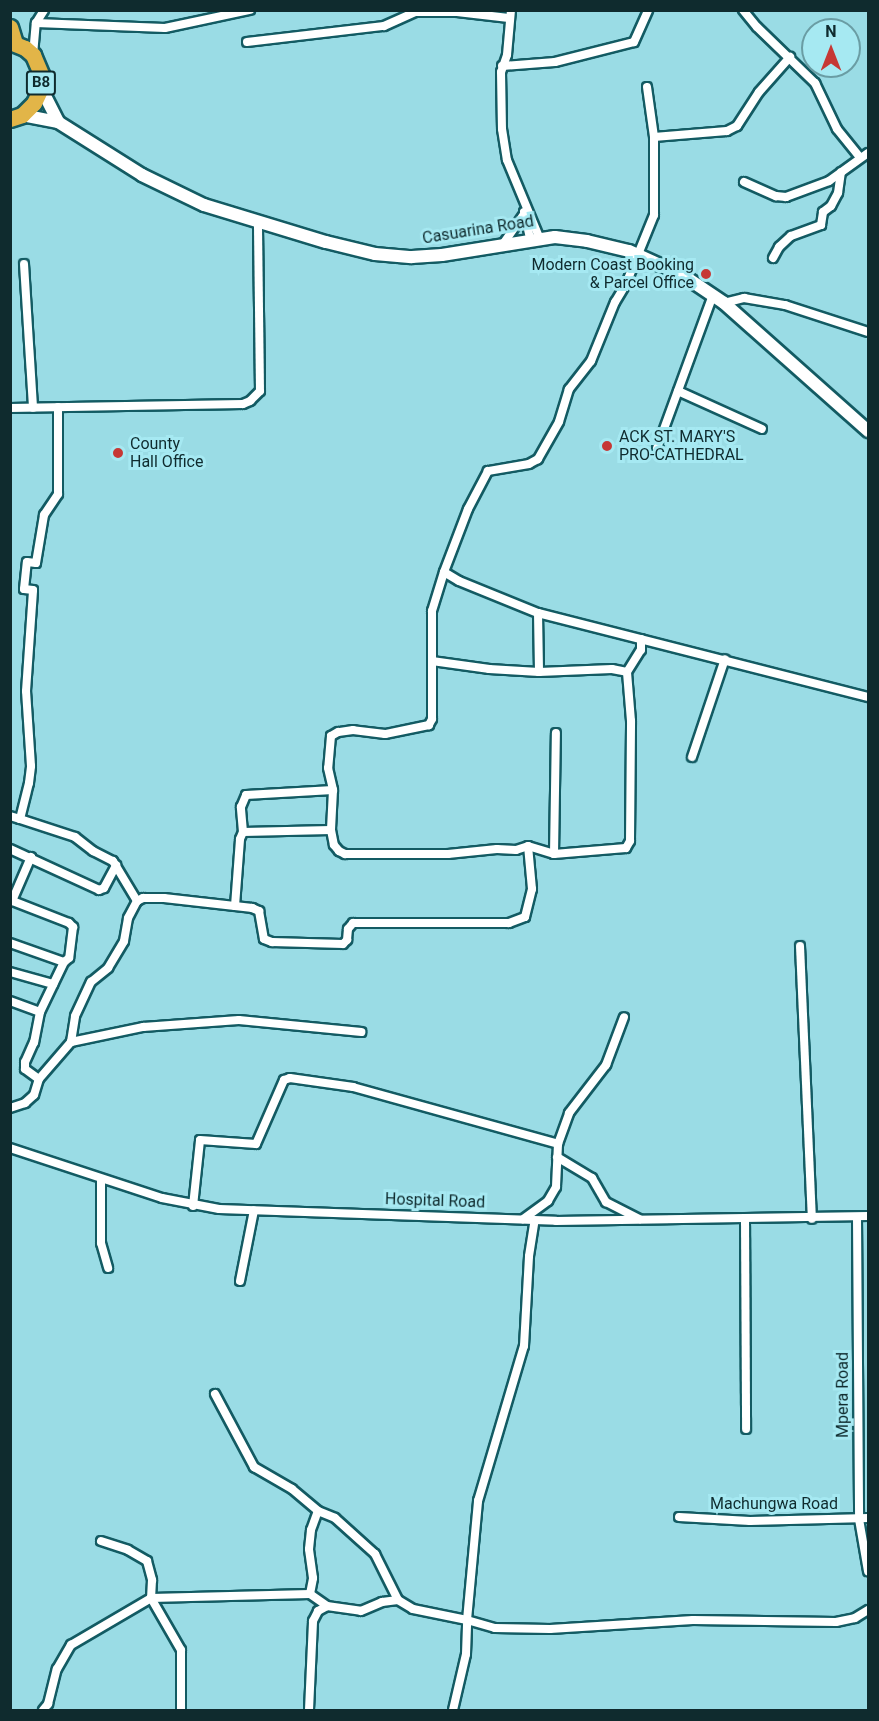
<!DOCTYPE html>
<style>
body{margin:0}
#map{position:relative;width:879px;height:1721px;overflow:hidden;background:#9adce5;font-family:Roboto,sans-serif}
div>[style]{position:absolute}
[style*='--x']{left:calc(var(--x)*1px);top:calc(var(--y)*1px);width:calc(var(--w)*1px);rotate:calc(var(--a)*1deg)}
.roads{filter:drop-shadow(2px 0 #135b63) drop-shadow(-2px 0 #135b63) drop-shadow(0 2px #135b63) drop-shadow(0 -2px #135b63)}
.street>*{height:8px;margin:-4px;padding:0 4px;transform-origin:4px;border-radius:4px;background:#fff}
.secondary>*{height:12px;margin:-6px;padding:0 6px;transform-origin:6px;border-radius:6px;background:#fff}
.highway>*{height:15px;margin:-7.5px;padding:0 7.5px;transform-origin:7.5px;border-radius:7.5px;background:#e2b548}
.dots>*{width:16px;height:16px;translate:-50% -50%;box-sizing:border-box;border:3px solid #a6e9f2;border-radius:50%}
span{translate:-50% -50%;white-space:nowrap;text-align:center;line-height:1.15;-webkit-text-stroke:6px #a6e9f2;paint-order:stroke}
.shield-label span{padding:2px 4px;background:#a6e9f2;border:2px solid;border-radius:4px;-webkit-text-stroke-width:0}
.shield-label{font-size:15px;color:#0f2b2e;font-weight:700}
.street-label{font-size:16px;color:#0f2b2e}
.poi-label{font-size:16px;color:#0f2b2e}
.right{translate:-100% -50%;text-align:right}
.left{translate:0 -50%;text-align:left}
.frame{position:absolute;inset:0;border:12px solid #0f2b2e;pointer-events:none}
.north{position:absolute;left:801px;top:18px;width:60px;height:60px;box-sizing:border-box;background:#a6e9f2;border:2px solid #6a9da4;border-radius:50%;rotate:0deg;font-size:16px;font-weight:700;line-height:24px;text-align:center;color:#0f2b2e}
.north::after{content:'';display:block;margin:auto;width:21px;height:27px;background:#c63835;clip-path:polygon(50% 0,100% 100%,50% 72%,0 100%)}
</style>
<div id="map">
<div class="roads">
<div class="street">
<i style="--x:511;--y:10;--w:45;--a:95.1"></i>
<i style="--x:507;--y:55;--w:18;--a:109"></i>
<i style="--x:501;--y:72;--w:57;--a:89"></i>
<i style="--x:502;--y:129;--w:31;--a:81"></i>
<i style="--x:507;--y:160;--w:83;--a:67.4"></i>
<i style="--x:743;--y:10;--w:22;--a:51"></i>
<i style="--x:757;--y:27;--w:81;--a:44"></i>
<i style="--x:815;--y:83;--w:51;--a:64.4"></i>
<i style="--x:837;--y:129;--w:36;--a:51"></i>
<i style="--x:36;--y:23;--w:129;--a:2.2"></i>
<i style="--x:165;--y:28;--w:87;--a:-12"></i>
<i style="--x:247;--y:42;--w:138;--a:-6.7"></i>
<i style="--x:384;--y:26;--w:34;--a:-24"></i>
<i style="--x:415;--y:12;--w:42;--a:0"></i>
<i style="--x:457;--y:12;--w:52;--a:6.6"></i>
<i style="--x:33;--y:55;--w:32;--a:-85"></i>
<i style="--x:36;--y:23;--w:15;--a:-58"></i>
<i style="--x:502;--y:66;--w:53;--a:-4.3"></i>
<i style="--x:555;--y:62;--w:81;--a:-14.2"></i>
<i style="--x:634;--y:42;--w:35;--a:-66"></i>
<i style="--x:647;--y:87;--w:50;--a:82"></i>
<i style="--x:654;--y:137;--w:78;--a:90"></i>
<i style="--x:654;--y:215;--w:74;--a:112.1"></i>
<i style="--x:626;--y:284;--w:21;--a:121"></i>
<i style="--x:615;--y:302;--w:64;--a:112.1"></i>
<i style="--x:591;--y:361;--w:36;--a:128"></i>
<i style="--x:569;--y:389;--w:34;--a:107"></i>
<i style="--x:559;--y:422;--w:43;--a:119.6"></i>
<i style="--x:538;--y:459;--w:10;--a:151"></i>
<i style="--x:529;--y:464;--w:42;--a:170.3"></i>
<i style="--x:488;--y:471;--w:43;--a:117.8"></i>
<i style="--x:468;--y:509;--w:67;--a:110.9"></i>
<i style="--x:444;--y:572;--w:17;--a:31"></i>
<i style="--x:459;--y:581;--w:85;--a:22.1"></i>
<i style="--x:538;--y:613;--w:341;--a:14.3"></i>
<i style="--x:654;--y:137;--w:73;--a:-4.7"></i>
<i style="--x:727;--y:131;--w:11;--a:-27"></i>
<i style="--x:737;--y:126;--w:40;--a:-57.1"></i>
<i style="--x:759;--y:92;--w:47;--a:-48.5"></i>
<i style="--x:744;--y:182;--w:35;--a:24"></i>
<i style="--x:776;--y:196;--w:10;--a:6"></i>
<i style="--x:786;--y:197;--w:46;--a:-20.4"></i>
<i style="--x:829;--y:181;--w:48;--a:-35.7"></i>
<i style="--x:524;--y:212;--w:28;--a:77"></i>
<i style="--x:503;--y:244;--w:37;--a:-55"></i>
<i style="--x:773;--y:258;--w:13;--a:-61"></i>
<i style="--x:779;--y:247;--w:16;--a:-43"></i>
<i style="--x:791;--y:236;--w:32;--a:-20"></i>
<i style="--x:821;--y:225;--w:13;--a:-81"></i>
<i style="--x:823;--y:212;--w:10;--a:-37"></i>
<i style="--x:831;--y:206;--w:15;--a:-62"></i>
<i style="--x:838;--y:193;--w:21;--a:-82"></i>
<i style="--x:24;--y:264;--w:144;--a:86.4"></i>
<i style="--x:724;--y:303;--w:21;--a:-14"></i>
<i style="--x:744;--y:298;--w:42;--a:9.7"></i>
<i style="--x:785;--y:305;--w:87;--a:18"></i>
<i style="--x:678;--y:391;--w:92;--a:24.3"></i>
<i style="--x:10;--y:408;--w:233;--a:-1"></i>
<i style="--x:243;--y:404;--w:8;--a:-23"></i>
<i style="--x:250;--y:401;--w:14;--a:-45"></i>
<i style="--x:260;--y:391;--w:169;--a:-90.7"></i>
<i style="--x:657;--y:448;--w:163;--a:-69.9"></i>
<i style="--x:444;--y:572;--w:41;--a:107.1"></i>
<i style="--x:432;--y:611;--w:108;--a:90"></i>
<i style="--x:432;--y:719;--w:7;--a:117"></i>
<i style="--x:429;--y:725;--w:45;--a:168.4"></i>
<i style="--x:385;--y:734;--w:32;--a:-173"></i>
<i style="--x:353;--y:730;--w:15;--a:172"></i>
<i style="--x:338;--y:732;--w:8;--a:150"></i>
<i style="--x:331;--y:736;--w:32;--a:95"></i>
<i style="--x:328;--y:768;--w:23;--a:77"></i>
<i style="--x:333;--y:790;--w:40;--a:92.9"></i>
<i style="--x:331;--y:830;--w:15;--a:79"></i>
<i style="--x:334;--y:845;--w:8;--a:50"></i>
<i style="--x:339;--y:851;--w:7;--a:27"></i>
<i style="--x:345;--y:854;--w:103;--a:0"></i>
<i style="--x:448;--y:854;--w:49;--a:-5.8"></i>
<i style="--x:497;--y:849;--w:19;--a:3"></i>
<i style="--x:516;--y:850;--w:13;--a:-18"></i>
<i style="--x:528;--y:846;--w:27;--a:17"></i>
<i style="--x:554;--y:854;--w:72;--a:-4.8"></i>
<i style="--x:626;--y:848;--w:8;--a:-60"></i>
<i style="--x:630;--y:841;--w:120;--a:-89.5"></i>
<i style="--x:631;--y:721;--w:49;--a:-94.7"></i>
<i style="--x:538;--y:613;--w:59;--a:89"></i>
<i style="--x:432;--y:661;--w:58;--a:8"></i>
<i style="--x:489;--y:669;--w:50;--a:3.4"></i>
<i style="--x:539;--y:672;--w:73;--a:-2.4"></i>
<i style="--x:612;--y:669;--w:15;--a:11"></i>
<i style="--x:627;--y:672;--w:26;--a:-58"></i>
<i style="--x:641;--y:650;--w:11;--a:-90"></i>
<i style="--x:692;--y:757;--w:103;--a:-71.4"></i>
<i style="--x:10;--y:816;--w:10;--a:17"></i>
<i style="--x:20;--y:819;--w:37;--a:-76"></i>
<i style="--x:29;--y:783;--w:17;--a:-83"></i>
<i style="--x:31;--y:766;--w:75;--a:-93.8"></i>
<i style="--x:26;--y:691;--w:101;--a:-86"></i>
<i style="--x:33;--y:590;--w:9;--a:-174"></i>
<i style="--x:24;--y:589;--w:27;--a:-84"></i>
<i style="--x:27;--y:562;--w:9;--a:6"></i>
<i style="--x:36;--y:563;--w:49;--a:-80.5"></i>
<i style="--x:44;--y:515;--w:25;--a:-56"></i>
<i style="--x:58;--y:494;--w:87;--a:-90"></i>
<i style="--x:20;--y:819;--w:58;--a:18.1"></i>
<i style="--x:75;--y:837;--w:23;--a:38"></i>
<i style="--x:93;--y:851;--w:22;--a:27"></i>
<i style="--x:113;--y:861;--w:47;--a:59"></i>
<i style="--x:243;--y:832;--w:88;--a:-1.3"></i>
<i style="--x:10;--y:849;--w:98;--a:24.7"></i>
<i style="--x:99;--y:890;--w:5;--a:-22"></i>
<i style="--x:104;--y:888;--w:26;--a:-62"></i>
<i style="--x:554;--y:854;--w:121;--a:-89.1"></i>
<i style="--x:10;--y:900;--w:63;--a:21.3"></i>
<i style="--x:69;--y:923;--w:6;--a:45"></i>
<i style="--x:73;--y:927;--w:31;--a:97"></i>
<i style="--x:69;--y:958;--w:6;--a:141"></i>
<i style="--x:64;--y:962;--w:55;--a:115.6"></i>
<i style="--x:40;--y:1012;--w:31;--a:101"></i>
<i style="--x:34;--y:1042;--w:22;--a:114"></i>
<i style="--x:25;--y:1062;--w:7;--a:90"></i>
<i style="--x:25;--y:1069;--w:17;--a:36"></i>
<i style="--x:12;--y:901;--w:48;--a:-66.6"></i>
<i style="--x:235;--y:906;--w:67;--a:-85.7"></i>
<i style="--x:240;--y:839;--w:8;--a:-67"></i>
<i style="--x:243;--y:832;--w:25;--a:-95"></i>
<i style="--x:241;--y:807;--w:13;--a:-67"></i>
<i style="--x:246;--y:795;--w:87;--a:-3.3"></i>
<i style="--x:10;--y:943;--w:57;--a:19.4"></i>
<i style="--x:800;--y:946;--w:273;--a:87.5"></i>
<i style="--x:10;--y:972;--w:45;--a:15.6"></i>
<i style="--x:10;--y:1001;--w:32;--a:20"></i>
<i style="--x:71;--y:1042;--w:74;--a:-11.8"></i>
<i style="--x:143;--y:1027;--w:96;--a:-4.2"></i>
<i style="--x:239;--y:1020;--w:123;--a:5.6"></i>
<i style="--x:10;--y:1108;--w:16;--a:-18"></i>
<i style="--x:25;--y:1103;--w:12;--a:-42"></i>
<i style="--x:34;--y:1095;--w:17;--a:-73"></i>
<i style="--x:39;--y:1079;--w:49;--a:-49.1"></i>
<i style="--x:71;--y:1042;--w:26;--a:-81"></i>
<i style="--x:75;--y:1016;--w:38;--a:-65"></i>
<i style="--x:91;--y:982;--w:22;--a:-39"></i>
<i style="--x:108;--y:968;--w:31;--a:-59"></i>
<i style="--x:124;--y:941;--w:23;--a:-80"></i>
<i style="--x:128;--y:918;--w:19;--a:-62"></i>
<i style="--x:137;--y:901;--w:7;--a:-27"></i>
<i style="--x:143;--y:898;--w:21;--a:0"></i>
<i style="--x:164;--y:898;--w:89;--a:6.5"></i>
<i style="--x:252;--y:908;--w:8;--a:23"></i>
<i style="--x:259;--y:911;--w:28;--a:80"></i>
<i style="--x:264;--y:939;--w:9;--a:21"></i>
<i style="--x:272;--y:942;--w:71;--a:1.6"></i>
<i style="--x:343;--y:944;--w:6;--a:-45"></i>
<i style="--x:347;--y:940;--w:11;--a:-85"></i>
<i style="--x:348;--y:929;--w:8;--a:-50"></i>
<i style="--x:353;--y:923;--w:156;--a:0"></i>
<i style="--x:509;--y:923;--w:17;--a:-21"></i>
<i style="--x:525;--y:917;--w:29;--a:-76"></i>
<i style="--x:532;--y:889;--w:43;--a:-95.3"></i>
<i style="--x:558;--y:1144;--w:33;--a:-70"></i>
<i style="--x:569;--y:1113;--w:61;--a:-52.4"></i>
<i style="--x:606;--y:1065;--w:51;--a:-69.4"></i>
<i style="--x:10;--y:1148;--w:160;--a:18.2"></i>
<i style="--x:162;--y:1198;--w:58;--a:10.9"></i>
<i style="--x:219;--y:1209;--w:337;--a:2"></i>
<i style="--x:556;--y:1221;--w:312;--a:-0.9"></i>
<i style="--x:557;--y:1157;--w:41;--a:31"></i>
<i style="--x:592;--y:1178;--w:28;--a:60"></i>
<i style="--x:606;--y:1202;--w:38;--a:27"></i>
<i style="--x:101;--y:1179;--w:64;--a:90"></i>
<i style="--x:101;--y:1243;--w:26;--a:74"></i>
<i style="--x:193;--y:1206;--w:66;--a:-83.9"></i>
<i style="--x:200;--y:1140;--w:56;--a:4.1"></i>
<i style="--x:256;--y:1144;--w:70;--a:-66.4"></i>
<i style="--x:284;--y:1080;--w:6;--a:-18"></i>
<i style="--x:290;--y:1078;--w:64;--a:8.1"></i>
<i style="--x:353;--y:1087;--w:213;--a:15.5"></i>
<i style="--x:558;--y:1144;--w:43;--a:92.7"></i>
<i style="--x:556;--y:1187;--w:16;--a:120"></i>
<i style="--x:548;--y:1201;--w:31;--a:144"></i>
<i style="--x:857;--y:1218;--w:301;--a:89.6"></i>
<i style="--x:859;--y:1519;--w:53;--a:80.2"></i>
<i style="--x:745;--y:1219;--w:210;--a:89.7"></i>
<i style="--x:240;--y:1281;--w:72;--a:-78.8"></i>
<i style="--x:215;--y:1394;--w:83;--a:61.9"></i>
<i style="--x:254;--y:1467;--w:44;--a:30.1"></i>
<i style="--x:292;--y:1489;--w:34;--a:40"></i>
<i style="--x:318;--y:1511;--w:18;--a:22"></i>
<i style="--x:335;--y:1518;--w:54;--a:42"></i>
<i style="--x:375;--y:1554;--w:51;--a:63.4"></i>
<i style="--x:679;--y:1517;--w:71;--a:3.2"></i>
<i style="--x:750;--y:1521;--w:118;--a:-1.5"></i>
<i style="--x:101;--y:1541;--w:28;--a:18"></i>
<i style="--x:128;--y:1550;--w:22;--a:30"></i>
<i style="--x:147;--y:1561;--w:20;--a:75"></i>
<i style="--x:152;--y:1580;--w:18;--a:93"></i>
<i style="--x:151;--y:1598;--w:60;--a:60"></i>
<i style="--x:181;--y:1650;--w:60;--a:90"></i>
<i style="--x:310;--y:1594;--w:16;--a:-79"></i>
<i style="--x:313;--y:1578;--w:29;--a:-98"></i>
<i style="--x:309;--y:1549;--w:19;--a:-84"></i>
<i style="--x:311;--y:1530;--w:20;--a:-70"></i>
<i style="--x:43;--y:1710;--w:8;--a:-50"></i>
<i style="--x:48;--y:1704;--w:36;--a:-76"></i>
<i style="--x:57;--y:1669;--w:28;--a:-60"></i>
<i style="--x:71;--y:1645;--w:93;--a:-30.4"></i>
<i style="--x:151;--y:1598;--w:159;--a:-1.4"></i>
<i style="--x:310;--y:1594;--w:21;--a:35"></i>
<i style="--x:309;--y:1710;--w:89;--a:-87.4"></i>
<i style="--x:313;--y:1621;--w:11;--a:-63"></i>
<i style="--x:318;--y:1611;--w:10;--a:-29"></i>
<i style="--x:327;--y:1606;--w:34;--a:8"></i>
<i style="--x:361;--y:1611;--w:23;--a:-23"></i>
<i style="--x:382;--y:1602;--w:16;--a:-7"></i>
<i style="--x:398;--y:1600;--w:17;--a:31"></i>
<i style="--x:413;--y:1609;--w:55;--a:11.5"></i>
<i style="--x:467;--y:1620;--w:120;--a:-84.7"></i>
<i style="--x:478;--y:1501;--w:162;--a:-73.5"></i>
<i style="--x:524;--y:1346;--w:90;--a:-86.8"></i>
<i style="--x:529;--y:1256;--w:36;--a:-81"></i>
<i style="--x:453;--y:1710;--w:57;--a:-76.9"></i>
<i style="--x:466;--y:1654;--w:34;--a:-88"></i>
<i style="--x:467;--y:1620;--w:29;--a:16"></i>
<i style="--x:495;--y:1628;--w:55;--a:1"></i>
<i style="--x:550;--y:1629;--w:143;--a:-3.6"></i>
<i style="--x:693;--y:1620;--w:143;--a:0.8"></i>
<i style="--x:836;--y:1622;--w:19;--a:-12"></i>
<i style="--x:855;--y:1618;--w:15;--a:-32"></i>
</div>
<div class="secondary">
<i style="--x:41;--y:88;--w:38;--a:63"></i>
<i style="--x:22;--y:115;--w:37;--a:11"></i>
<i style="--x:58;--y:122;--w:99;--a:32.2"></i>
<i style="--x:142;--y:175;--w:69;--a:25.8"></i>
<i style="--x:204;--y:205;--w:127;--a:16.9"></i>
<i style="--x:326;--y:242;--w:50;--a:13.8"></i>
<i style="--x:375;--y:254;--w:37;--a:5"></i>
<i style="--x:412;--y:257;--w:30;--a:-4"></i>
<i style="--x:442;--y:255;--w:114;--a:-9.1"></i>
<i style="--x:555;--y:237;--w:32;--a:7"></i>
<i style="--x:587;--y:241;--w:43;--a:13.4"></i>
<i style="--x:629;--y:251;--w:60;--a:24.4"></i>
<i style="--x:684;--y:276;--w:48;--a:34"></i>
<i style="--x:724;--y:303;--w:193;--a:41.6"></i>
</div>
<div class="highway">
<i style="--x:10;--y:27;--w:17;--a:73"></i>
<i style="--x:10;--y:42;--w:16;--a:22"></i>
<i style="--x:25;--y:48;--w:11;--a:41"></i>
<i style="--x:33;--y:55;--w:23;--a:67"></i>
<i style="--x:42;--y:76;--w:12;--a:95"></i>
<i style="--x:41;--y:88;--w:17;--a:115"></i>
<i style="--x:34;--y:103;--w:17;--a:135"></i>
<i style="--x:22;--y:115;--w:13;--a:162"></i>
</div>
</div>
<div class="dots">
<i style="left:706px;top:274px;background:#c63835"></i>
<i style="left:607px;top:446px;background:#c63835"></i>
<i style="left:118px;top:453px;background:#c63835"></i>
</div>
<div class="shield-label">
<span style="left:41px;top:83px">B8</span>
</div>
<div class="street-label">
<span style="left:478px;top:230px;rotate:-9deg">Casuarina Road</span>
<span style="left:435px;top:1201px;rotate:2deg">Hospital Road</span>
<span style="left:843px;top:1395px;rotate:-90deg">Mpera Road</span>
<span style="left:774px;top:1504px">Machungwa Road</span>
</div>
<div class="poi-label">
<span class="right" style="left:694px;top:274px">Modern Coast Booking<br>&amp; Parcel Office</span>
<span class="left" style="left:619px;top:446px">ACK ST. MARY'S<br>PRO-CATHEDRAL</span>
<span class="left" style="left:130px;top:453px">County<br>Hall Office</span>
</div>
<div class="frame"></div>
<div class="north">N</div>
</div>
